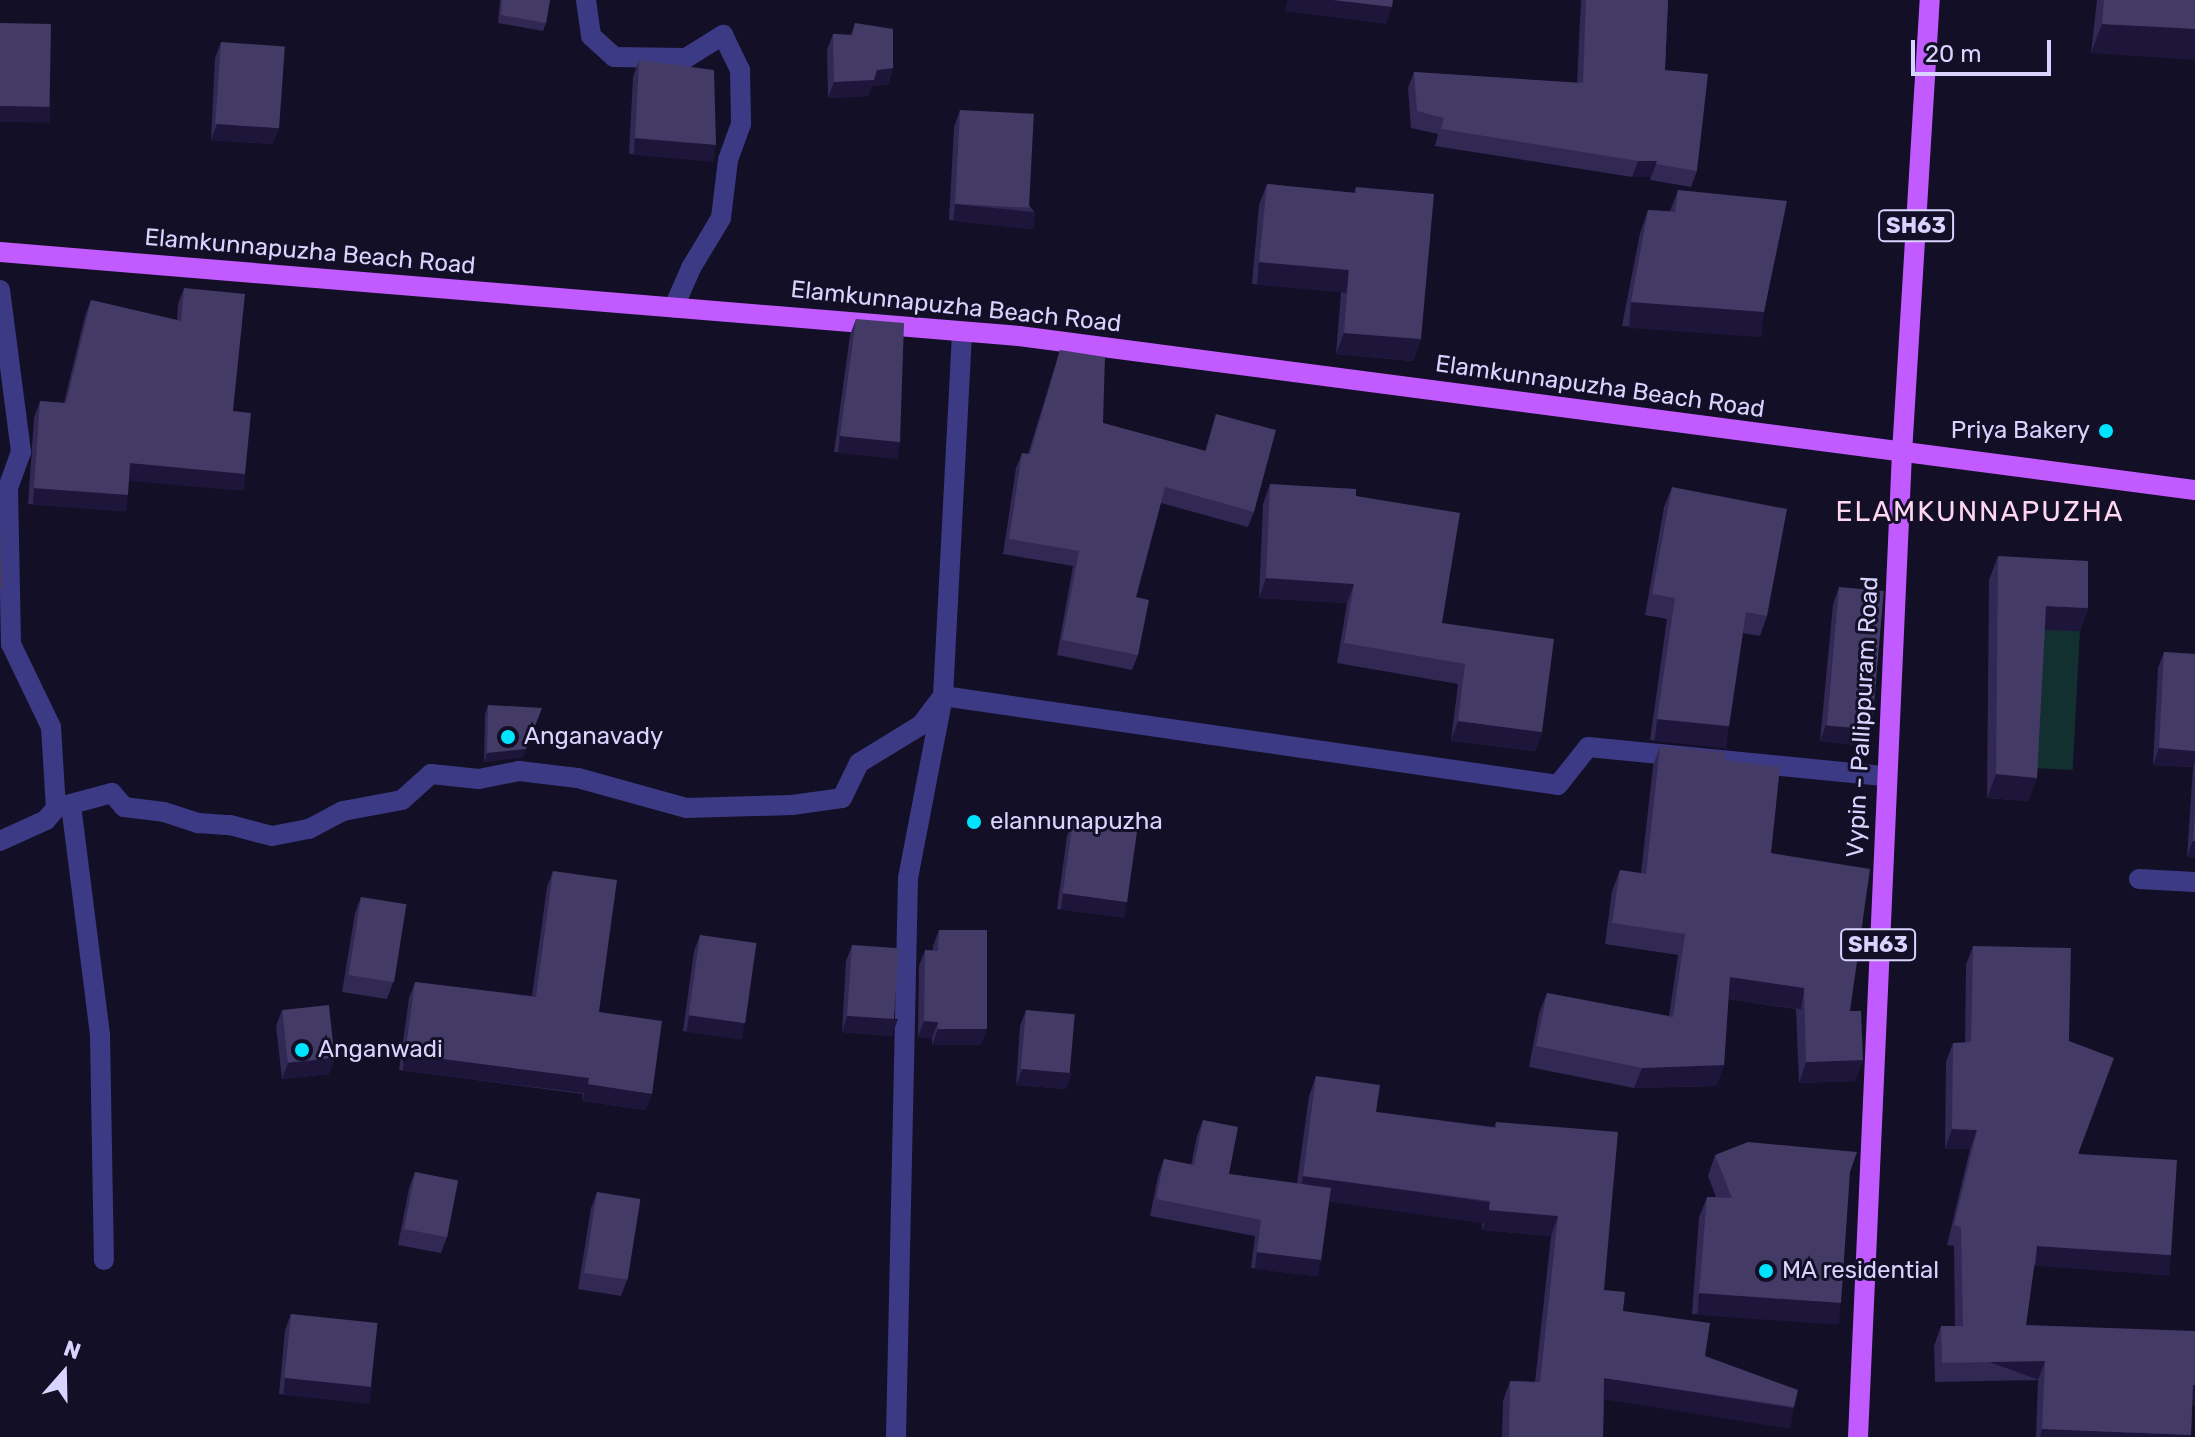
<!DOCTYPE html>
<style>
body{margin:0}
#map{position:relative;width:2195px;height:1437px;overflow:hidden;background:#130f26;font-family:Rubik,sans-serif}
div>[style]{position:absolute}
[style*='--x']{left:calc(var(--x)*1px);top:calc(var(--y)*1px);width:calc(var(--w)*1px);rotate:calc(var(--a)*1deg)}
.green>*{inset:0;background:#12302f;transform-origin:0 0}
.minor>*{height:20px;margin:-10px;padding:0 10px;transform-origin:10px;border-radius:10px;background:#3d3a85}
.major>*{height:20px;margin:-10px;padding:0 10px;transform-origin:10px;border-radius:10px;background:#c25bff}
.wall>*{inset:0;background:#312854}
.shaded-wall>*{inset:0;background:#1d163a;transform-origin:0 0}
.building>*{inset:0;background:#433a66;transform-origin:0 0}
.dots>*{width:22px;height:22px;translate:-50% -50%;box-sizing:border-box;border:4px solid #130f26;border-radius:50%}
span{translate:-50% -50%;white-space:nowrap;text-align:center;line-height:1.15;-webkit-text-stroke:6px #130f26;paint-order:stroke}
.shield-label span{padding:2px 6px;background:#130f26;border:2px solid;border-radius:6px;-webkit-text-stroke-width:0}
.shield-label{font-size:22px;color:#d9d4ff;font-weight:700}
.street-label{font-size:24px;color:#d9d4ff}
.poi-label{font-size:24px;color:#d9d4ff}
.right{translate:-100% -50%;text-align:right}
.left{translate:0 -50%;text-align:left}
.quarter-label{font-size:28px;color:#ffd6f0;letter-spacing:2px}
.north{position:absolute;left:24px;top:1333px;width:80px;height:80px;-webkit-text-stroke:6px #130f26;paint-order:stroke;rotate:20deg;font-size:22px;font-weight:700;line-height:32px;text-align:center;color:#d9d4ff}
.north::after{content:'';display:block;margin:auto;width:28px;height:36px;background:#d9d4ff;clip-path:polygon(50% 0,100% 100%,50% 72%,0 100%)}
.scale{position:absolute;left:1911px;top:40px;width:140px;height:36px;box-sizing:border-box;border:4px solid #d9d4ff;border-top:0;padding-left:10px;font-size:24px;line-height:28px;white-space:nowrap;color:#d9d4ff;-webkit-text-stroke:6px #130f26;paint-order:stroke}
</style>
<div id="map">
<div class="green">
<i style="left:2038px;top:629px;width:42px;height:139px;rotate:3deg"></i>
</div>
<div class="minor">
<i style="--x:586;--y:0;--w:36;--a:82"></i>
<i style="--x:591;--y:36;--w:31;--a:42"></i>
<i style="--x:614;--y:57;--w:72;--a:0.8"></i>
<i style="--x:686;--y:58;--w:44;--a:-31.9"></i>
<i style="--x:723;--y:35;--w:39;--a:64"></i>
<i style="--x:740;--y:70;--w:54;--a:88.9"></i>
<i style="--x:741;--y:124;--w:38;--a:110"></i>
<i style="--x:728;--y:160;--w:58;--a:96.9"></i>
<i style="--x:721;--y:218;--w:58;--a:121"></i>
<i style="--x:691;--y:268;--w:43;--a:113.6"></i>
<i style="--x:0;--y:290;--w:163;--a:82.6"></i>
<i style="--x:21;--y:452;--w:38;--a:110"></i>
<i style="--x:8;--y:488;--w:156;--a:88.9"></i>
<i style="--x:11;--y:644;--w:92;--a:64.3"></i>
<i style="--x:51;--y:727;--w:81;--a:86.5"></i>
<i style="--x:71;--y:805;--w:232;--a:82.8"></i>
<i style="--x:100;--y:1035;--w:225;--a:89"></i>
<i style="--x:0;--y:841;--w:51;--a:-24.5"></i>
<i style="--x:46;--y:820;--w:16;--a:-50"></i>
<i style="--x:56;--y:808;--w:58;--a:-15"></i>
<i style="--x:112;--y:793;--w:18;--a:49"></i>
<i style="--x:124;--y:807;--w:40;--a:7.1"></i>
<i style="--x:164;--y:812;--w:36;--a:18"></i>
<i style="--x:198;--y:823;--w:32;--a:4"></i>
<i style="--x:230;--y:825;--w:43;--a:14.7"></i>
<i style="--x:272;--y:836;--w:38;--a:-11"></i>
<i style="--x:309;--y:829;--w:38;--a:-28"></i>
<i style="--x:343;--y:811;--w:60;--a:-10.6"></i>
<i style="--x:402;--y:800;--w:39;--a:-42"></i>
<i style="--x:431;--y:774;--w:48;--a:5.9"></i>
<i style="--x:479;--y:779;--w:41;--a:-11.3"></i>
<i style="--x:519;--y:771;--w:59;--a:6.8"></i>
<i style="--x:578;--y:778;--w:112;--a:15.5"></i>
<i style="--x:686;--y:808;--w:106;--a:-1.6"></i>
<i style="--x:792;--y:805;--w:50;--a:-8"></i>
<i style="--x:842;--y:798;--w:39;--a:-64"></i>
<i style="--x:859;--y:763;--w:73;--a:-31.5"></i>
<i style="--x:921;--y:725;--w:36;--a:-53"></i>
<i style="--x:943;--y:696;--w:621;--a:8.23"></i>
<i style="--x:1558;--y:785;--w:48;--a:-51.7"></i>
<i style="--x:1588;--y:747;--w:299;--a:5.6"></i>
<i style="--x:2139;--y:879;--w:56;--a:3.1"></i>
<i style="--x:896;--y:1437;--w:559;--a:-88.77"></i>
<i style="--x:908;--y:878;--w:185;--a:-79.1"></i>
<i style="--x:943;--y:696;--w:365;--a:-87"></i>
</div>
<div class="major">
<i style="--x:0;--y:252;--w:1022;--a:4.71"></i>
<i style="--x:1019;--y:336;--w:1186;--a:7.46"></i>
<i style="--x:1858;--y:1437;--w:985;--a:-87.44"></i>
<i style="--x:1902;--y:453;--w:454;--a:-86.5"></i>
</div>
<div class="wall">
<i style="clip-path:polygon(500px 0,550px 0,546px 23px,543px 31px,498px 23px)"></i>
<i style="clip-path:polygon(1581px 0,1668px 0,1665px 70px,1697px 171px,1691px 187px,1650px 180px,1651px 177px,1632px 177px,1435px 146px,1438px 134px,1411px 128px,1408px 88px,1414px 72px,1577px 83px)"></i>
<i style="clip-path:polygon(2097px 0,2195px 0,2091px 53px)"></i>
<i style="clip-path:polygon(855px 23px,893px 68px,888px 84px,872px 86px,868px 96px,828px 98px,827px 50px,833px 34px,851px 35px)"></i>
<i style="clip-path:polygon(221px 42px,273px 144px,211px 140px,215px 58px)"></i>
<i style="clip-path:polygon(639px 60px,710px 161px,629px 154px,633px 77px)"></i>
<i style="clip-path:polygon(960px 110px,1035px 213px,1029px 229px,949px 220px,954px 127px)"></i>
<i style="clip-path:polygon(1267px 184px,1354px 193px,1356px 187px,1421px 339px,1413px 361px,1336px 354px,1341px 292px,1252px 284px,1259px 205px)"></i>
<i style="clip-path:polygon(1678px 190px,1764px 312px,1755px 336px,1622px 326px,1640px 233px,1648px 210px,1670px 211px)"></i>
<i style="clip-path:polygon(184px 288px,233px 411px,239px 490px,129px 480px,122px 511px,28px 504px,34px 418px,40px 401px,64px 403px,85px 316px,91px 300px,177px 320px,178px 304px)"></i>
<i style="clip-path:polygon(856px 319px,900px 442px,894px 458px,834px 452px,850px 335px)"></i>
<i style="clip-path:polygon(1060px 350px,1103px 423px,1205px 451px,1216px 414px,1254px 512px,1248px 527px,1161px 503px,1136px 597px,1138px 655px,1132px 670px,1057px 655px,1073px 566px,1003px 554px,1016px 468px,1022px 453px,1028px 454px)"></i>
<i style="clip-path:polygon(1270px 484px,1356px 496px,1442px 623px,1542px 732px,1535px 751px,1451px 741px,1458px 684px,1337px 663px,1347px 603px,1259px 598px,1263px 504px)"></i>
<i style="clip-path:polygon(1672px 487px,1767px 616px,1760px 636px,1743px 633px,1729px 726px,1722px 747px,1650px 740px,1667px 619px,1645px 615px,1664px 507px)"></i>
<i style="clip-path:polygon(1998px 556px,2088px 608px,2080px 631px,2045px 630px,2037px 778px,2028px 801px,1987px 798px,1989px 580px)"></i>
<i style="clip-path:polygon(1839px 587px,1870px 729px,1864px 746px,1820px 741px,1833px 604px)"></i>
<i style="clip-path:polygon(2164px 652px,2195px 654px,2195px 858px,2187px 857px,2193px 767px,2153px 765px,2158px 668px)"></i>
<i style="clip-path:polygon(488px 705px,523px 757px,484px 762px,485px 714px)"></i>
<i style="clip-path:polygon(1660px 746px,1724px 760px,1850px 1011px,1863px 1060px,1855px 1081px,1799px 1083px,1796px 1009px,1728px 999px,1724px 1065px,1716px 1086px,1634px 1088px,1529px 1067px,1539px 1013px,1547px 993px,1669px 1016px,1678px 955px,1605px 944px,1612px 891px,1620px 870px,1641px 873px,1653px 766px)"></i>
<i style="clip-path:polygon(1073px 820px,1121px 917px,1057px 909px,1067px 836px)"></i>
<i style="clip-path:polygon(553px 871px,599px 1012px,646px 1110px,582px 1101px,583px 1094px,399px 1070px,409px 998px,415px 982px,532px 996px,547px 887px)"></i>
<i style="clip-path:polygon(361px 897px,393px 983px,387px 999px,342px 992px,355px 913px)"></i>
<i style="clip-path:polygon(939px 930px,981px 1045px,932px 1045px,932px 1038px,918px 1037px,919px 966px,925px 950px,933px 950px,933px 946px)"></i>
<i style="clip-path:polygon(700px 935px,744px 1023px,738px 1039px,683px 1031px,694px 951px)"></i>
<i style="clip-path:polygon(852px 945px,892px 1036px,842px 1032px,846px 961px)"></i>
<i style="clip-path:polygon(1973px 946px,2069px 1041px,2079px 1154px,2171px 1255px,2164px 1275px,2034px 1265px,2026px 1325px,2195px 1406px,2192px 1405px,2191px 1437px,2036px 1437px,2038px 1380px,1935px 1382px,1934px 1346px,1941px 1326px,1955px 1326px,1954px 1246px,1947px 1245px,1970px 1149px,1945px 1149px,1946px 1062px,1953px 1043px,1965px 1043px,1966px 965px)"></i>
<i style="clip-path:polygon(282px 1010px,329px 1074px,282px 1079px,276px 1026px)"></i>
<i style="clip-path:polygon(1026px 1010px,1066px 1089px,1016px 1085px,1020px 1026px)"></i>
<i style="clip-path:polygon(1316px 1076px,1376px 1112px,1494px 1127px,1496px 1122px,1604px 1290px,1623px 1311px,1705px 1356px,1794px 1407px,1787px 1426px,1604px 1399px,1603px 1437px,1502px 1437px,1503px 1401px,1510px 1381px,1535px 1382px,1551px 1236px,1482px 1230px,1482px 1220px,1329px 1200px,1321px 1260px,1315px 1276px,1251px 1268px,1255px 1236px,1150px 1216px,1158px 1176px,1164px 1159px,1191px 1165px,1197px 1136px,1203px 1120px,1229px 1174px,1297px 1183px,1309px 1096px)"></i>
<i style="clip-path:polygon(1715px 1155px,1833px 1324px,1692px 1314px,1699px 1217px,1707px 1197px,1716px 1197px,1708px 1176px)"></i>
<i style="clip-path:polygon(415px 1172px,447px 1237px,441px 1253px,398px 1245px,409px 1188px)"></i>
<i style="clip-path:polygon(597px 1192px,627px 1280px,621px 1296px,578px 1289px,591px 1208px)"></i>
<i style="clip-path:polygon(291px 1314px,372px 1387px,366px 1403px,279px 1394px,285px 1330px)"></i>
</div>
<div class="shaded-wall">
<i style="clip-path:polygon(1288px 0,1332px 0,1392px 7px,1386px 24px,1284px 11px)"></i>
<i style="clip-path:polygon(2102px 24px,2195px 29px,2195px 60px,2091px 53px)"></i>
<i style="clip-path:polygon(893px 68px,888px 84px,872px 86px,868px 96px,828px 98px,834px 82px,877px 70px)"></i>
<i style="left:0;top:106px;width:50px;height:16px;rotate:1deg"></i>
<i style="clip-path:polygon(217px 124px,279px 128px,273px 144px,211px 140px)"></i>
<i style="left:635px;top:138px;width:81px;height:17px;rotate:5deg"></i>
<i style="clip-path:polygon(1638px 161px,1657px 161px,1651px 177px,1632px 177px)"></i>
<i style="left:955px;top:204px;width:81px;height:17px;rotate:6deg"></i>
<i style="left:1259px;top:262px;width:90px;height:23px;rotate:5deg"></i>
<i style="left:1631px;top:302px;width:133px;height:26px;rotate:4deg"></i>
<i style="clip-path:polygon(1344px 333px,1421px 339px,1413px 361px,1336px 354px)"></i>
<i style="left:840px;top:436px;width:60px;height:17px;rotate:6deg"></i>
<i style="left:130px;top:463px;width:116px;height:18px;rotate:5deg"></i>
<i style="left:34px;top:488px;width:94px;height:17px;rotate:4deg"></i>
<i style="clip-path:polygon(1266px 578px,1354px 584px,1347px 603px,1259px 598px)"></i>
<i style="clip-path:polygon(2046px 606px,2088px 608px,2080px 631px,2038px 630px)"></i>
<i style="clip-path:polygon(539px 716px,523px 757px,484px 762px,487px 753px)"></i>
<i style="left:1657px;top:719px;width:72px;height:22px;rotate:6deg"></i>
<i style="clip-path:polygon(1458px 721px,1542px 732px,1535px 751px,1451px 741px)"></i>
<i style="clip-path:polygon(1826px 725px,1870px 729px,1864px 746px,1820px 741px)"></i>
<i style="clip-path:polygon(2159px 748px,2195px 751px,2195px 761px,2193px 767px,2153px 765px)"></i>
<i style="clip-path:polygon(1996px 774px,2037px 778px,2028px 801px,1987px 798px)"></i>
<i style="clip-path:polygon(2193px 841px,2195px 841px,2195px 858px,2187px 857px)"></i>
<i style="left:1063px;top:893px;width:64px;height:17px;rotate:7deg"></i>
<i style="left:1730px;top:977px;width:75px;height:22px;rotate:8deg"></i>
<i style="left:689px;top:1015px;width:56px;height:17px;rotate:8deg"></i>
<i style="clip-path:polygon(847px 1016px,898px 1019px,892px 1036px,842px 1032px)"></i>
<i style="clip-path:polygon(924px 1021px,938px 1022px,932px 1038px,918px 1037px)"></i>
<i style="clip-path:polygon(938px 1029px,987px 1029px,981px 1045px,932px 1045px)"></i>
<i style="left:405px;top:1054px;width:186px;height:17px;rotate:7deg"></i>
<i style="clip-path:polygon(335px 1058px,329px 1074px,282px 1079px,288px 1063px)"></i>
<i style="clip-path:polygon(1863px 1060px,1855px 1081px,1799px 1083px,1806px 1062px)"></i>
<i style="clip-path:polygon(1724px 1065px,1716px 1086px,1634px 1088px,1642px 1068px)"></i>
<i style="clip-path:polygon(1022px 1069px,1072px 1073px,1066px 1089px,1016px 1085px)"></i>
<i style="clip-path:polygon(588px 1084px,652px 1094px,646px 1110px,582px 1101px)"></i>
<i style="clip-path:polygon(1952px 1129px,1977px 1130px,1970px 1149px,1945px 1149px)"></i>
<i style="left:1303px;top:1176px;width:189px;height:22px;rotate:8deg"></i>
<i style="clip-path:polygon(1489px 1210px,1558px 1216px,1551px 1236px,1482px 1230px)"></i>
<i style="left:2037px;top:1246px;width:134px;height:20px;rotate:4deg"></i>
<i style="left:1257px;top:1252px;width:64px;height:17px;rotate:7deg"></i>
<i style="left:1699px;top:1293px;width:142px;height:22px;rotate:4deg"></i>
<i style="left:2045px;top:1361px;width:20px;height:103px;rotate:110deg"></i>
<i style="left:285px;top:1378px;width:87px;height:17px;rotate:6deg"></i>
<i style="left:1604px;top:1378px;width:192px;height:21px;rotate:9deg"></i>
<i style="clip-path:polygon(2193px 1385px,2195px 1385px,2195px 1406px,2186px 1405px)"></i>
<i style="clip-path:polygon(2042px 1429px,2191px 1435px,2191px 1437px,2040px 1437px)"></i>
</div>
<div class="building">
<i style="clip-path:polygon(502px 0,550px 0,546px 23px,501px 15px)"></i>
<i style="clip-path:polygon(1332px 0,1393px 0,1392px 7px)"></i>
<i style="clip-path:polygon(1586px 0,1668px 0,1665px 70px,1708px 74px,1697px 171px,1656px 164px,1657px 161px,1638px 161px,1441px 129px,1444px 118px,1417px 111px,1414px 72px,1583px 83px)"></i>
<i style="clip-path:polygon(2104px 0,2195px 0,2195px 29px,2102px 24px)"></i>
<i style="left:0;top:23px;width:51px;height:83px;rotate:1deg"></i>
<i style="clip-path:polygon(855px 23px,893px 29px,893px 68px,877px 70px,874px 80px,834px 82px,833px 34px,852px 35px)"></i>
<i style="left:221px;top:42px;width:64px;height:82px;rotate:4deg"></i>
<i style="clip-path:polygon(639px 60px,714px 70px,716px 145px,635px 138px)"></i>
<i style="left:960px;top:110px;width:74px;height:94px;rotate:3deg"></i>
<i style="clip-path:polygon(1267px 184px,1356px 193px,1356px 187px,1434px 194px,1421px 339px,1344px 333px,1349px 270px,1259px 262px)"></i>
<i style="clip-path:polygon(1678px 190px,1787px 201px,1764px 312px,1631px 302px,1648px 210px,1675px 212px)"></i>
<i style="clip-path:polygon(184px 288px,245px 294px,233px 411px,251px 413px,245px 474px,130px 463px,128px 495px,34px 488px,40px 401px,66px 403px,91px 300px,181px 321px)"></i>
<i style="clip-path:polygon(856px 319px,904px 323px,900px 442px,840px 436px)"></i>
<i style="clip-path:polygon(1060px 350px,1105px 357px,1103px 423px,1206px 451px,1216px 414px,1276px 430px,1254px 512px,1165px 487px,1136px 597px,1149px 600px,1138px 655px,1062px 640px,1079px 551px,1009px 539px,1022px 453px,1030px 454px)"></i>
<i style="clip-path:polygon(1270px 484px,1356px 489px,1356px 496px,1460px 513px,1442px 623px,1554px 639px,1542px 732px,1458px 721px,1465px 664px,1344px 643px,1354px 584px,1266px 578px)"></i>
<i style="clip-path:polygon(1672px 487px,1787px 509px,1767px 616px,1746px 612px,1729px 726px,1657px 719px,1675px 598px,1652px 594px)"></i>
<i style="clip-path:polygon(0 523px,3px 589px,0 589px)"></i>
<i style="clip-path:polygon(1998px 556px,2088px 561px,2088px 608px,2046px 606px,2037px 778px,1996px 774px)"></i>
<i style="left:1839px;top:587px;width:45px;height:139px;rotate:5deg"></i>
<i style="clip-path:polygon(2164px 652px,2195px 654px,2195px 751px,2159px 748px)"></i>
<i style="clip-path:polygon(488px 705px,542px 708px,526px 749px,487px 753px)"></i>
<i style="clip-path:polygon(1660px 746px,1726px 752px,1724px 760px,1780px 767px,1771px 853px,1870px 869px,1850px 1011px,1861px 1011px,1863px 1060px,1806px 1062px,1804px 988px,1730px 977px,1724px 1065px,1642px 1068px,1536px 1046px,1547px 993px,1673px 1017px,1685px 934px,1612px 923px,1620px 870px,1646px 874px)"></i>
<i style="clip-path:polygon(2195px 812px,2195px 841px,2193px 841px)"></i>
<i style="left:1073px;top:820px;width:65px;height:74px;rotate:8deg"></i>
<i style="clip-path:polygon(553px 871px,617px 880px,599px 1012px,662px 1021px,652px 1094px,588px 1084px,589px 1078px,405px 1054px,415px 982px,536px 997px)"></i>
<i style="left:361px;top:897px;width:46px;height:79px;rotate:9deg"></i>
<i style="clip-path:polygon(939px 930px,987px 930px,987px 1029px,938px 1029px,938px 1022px,924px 1021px,925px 950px,938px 951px)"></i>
<i style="left:700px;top:935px;width:57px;height:81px;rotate:8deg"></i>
<i style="left:852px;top:945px;width:47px;height:71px;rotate:4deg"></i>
<i style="clip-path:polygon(1973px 946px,2071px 948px,2069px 1041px,2114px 1058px,2078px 1154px,2177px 1160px,2171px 1255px,2037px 1246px,2026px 1325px,2195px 1331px,2195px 1385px,2193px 1385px,2191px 1435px,2042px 1429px,2045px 1361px,1942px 1363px,1941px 1326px,1963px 1326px,1961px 1227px,1954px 1225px,1977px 1130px,1952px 1129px,1953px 1043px,1971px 1042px)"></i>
<i style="left:329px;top:1005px;width:53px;height:47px;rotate:84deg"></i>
<i style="left:1026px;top:1010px;width:49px;height:59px;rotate:5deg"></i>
<i style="clip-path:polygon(1316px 1076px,1380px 1085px,1376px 1112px,1496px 1128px,1496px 1122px,1618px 1132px,1604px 1290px,1625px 1292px,1623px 1311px,1710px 1323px,1705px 1356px,1798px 1390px,1794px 1407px,1604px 1378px,1603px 1437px,1509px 1437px,1510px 1381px,1540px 1382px,1558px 1216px,1489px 1210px,1490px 1201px,1303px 1176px)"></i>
<i style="clip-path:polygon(1203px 1120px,1238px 1127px,1229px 1174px,1331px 1188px,1321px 1260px,1257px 1252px,1261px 1220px,1156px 1199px,1164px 1159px,1194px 1165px)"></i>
<i style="clip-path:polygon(1748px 1142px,1857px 1152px,1850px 1172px,1841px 1303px,1699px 1293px,1707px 1197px,1732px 1198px,1715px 1155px)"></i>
<i style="left:415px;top:1172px;width:44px;height:58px;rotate:11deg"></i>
<i style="left:597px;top:1192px;width:44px;height:82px;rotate:9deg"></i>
<i style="left:291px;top:1314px;width:87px;height:64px;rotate:6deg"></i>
</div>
<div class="dots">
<i style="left:2106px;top:431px;background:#00e5ff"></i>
<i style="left:508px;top:737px;background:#00e5ff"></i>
<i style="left:974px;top:822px;background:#00e5ff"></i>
<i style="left:302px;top:1050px;background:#00e5ff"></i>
<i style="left:1766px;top:1271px;background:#00e5ff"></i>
</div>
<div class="shield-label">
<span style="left:1916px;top:226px">SH63</span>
<span style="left:1878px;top:945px">SH63</span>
</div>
<div class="street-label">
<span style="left:310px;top:252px;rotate:5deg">Elamkunnapuzha Beach Road</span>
<span style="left:956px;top:307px;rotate:6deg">Elamkunnapuzha Beach Road</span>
<span style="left:1600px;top:387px;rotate:8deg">Elamkunnapuzha Beach Road</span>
<span style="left:1863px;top:717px;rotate:-87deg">Vypin - Pallippuram Road</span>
</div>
<div class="poi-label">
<span class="right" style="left:2090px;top:431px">Priya Bakery</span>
<span class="left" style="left:524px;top:737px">Anganavady</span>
<span class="left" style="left:990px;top:822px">elannunapuzha</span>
<span class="left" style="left:318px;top:1050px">Anganwadi</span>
<span class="left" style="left:1782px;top:1271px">MA residential</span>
</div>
<div class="quarter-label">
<span style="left:1980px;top:512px">ELAMKUNNAPUZHA</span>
</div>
<div class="north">N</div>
<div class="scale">20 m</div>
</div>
